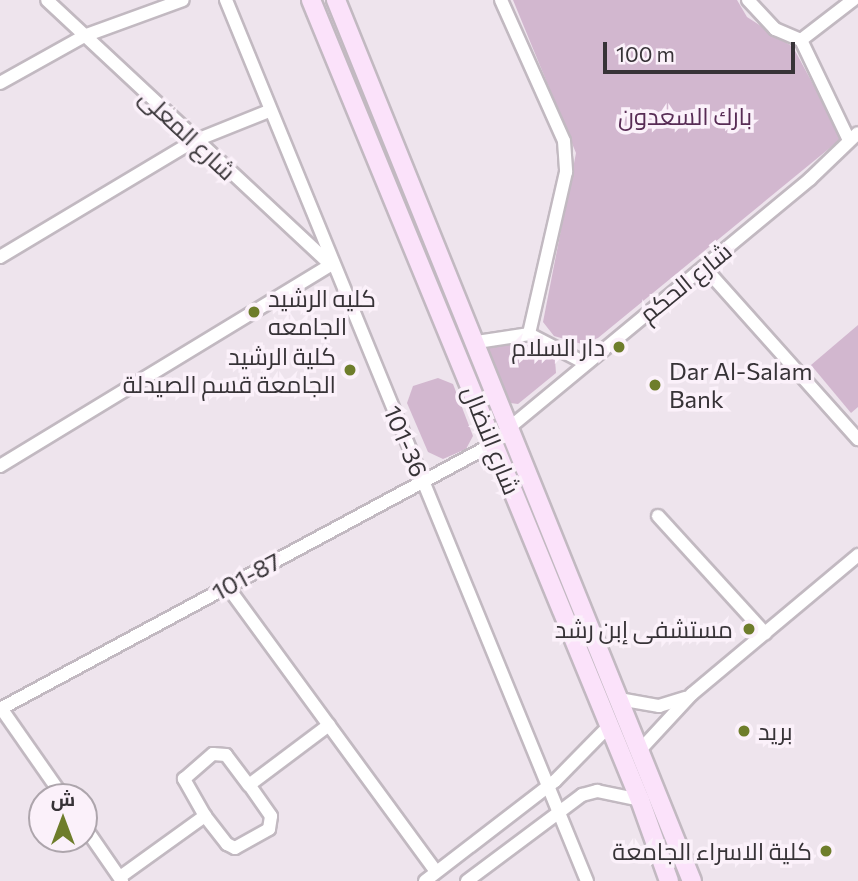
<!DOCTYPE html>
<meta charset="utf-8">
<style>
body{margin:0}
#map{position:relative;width:858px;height:881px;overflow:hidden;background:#eee4ed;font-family:Commissioner,Cairo,sans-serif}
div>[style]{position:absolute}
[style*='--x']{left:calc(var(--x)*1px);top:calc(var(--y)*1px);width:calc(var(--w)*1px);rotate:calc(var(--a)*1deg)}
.green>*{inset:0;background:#d2b7cf}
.roads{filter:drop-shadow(2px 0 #c2b9c1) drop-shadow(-2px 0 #c2b9c1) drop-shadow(0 2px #c2b9c1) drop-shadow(0 -2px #c2b9c1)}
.street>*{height:12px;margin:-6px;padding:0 6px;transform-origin:6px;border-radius:6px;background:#fff}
.secondary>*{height:18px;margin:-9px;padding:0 9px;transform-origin:9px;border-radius:9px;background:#fbe2fa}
.dots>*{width:19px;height:19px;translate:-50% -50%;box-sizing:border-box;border:4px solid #fbf1fa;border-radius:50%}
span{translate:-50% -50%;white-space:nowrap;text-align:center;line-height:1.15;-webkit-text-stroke:7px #fbf1fa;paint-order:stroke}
.park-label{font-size:24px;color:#582c55}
.street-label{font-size:24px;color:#373337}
.poi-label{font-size:24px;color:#373337}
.left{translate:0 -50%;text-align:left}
.right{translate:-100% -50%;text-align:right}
.north{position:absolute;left:28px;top:783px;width:70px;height:70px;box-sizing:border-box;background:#fbf1fa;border:2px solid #ada5ac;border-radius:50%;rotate:0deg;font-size:19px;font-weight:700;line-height:28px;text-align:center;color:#373337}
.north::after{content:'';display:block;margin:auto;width:24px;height:32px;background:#6e7d2b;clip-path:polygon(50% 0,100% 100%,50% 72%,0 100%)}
.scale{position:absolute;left:603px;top:42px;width:192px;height:32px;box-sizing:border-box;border:4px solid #373337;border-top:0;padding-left:9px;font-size:21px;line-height:24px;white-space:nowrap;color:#373337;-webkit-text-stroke:5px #fbf1fa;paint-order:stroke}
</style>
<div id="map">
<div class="green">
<i style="clip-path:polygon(513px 0,737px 0,747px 17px,793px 47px,842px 138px,598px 338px,582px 344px,554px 336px,543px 322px,576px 153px)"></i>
<i style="clip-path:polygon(858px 325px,858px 407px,851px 413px,811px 365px)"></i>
<i style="clip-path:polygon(492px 344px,529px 345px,555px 360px,556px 373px,518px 404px,510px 403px,486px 347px)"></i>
<i style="clip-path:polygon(438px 378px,453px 384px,473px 436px,466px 449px,443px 459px,428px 452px,407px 403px,413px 386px)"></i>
</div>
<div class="roads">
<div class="street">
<i style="--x:226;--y:0;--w:952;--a:67.72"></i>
<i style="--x:501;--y:0;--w:154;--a:65.9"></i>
<i style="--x:564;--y:141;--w:31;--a:86"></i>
<i style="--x:566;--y:172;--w:166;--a:102.9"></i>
<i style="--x:748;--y:0;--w:40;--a:47"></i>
<i style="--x:775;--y:29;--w:28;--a:23"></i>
<i style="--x:801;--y:40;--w:111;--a:64.4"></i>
<i style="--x:801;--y:40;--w:66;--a:-37.6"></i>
<i style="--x:0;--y:83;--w:96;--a:-29.2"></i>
<i style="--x:84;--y:36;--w:105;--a:-20"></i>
<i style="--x:0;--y:257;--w:226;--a:-30.9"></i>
<i style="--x:194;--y:141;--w:81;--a:-21.8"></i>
<i style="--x:704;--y:267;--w:231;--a:48.2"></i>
<i style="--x:477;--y:342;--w:53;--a:-8.7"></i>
<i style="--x:529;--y:334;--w:63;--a:27.4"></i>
<i style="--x:509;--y:428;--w:391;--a:-39.6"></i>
<i style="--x:810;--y:179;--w:66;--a:-43.8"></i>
<i style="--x:0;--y:466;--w:387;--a:-31.3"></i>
<i style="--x:331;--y:265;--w:388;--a:-137"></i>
<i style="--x:658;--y:516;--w:159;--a:47.6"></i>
<i style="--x:227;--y:586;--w:354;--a:53.8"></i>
<i style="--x:619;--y:699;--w:41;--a:9.9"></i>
<i style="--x:659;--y:706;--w:28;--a:-17"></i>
<i style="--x:1;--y:708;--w:108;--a:55.1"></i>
<i style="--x:0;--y:709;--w:560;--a:-28.26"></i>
<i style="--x:641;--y:749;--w:75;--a:-47.2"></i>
<i style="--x:692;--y:694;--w:217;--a:-39.9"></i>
<i style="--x:205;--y:816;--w:43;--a:-119.6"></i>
<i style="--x:184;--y:779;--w:38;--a:-41"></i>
<i style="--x:213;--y:754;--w:13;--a:4"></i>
<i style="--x:226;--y:755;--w:38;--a:53"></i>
<i style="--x:84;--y:826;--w:67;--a:55.4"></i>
<i style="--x:120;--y:877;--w:105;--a:-35.7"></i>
<i style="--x:205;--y:816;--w:36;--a:52"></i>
<i style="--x:227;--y:844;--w:9;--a:27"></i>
<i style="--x:235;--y:848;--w:39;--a:-29"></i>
<i style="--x:269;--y:829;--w:13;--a:-81"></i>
<i style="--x:271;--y:816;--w:38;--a:-125"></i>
<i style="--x:249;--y:785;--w:100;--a:-36.9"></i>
<i style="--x:425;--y:881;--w:164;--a:-37.6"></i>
<i style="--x:555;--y:781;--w:77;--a:-45.5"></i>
<i style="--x:467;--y:881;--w:144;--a:-36.8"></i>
<i style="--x:582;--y:795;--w:16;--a:-15"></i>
<i style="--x:597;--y:791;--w:44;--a:11.8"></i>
</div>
<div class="secondary">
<i style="--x:311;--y:0;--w:865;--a:67.65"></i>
<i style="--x:640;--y:800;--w:86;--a:70.3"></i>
<i style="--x:336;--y:0;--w:950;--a:68"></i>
</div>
</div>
<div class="dots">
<i style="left:254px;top:312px;background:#6e7d2b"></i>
<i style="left:619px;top:347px;background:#6e7d2b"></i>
<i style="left:350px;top:370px;background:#6e7d2b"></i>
<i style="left:655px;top:385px;background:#6e7d2b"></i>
<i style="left:749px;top:629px;background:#6e7d2b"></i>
<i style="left:744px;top:731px;background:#6e7d2b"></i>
<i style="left:826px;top:851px;background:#6e7d2b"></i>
</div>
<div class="park-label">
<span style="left:685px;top:116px">بارك السعدون</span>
</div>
<div class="street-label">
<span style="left:188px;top:134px;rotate:43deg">شارع المعلى</span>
<span style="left:685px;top:282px;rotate:-39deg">شارع الحكم</span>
<span style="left:492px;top:440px;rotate:68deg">شارع النضال</span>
<span style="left:406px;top:441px;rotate:67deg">101-36</span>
<span style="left:246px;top:576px;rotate:-28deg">101-87</span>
</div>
<div class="poi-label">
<span class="left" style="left:268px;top:312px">كليه الرشيد<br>الجامعه</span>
<span class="right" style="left:605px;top:347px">دار السلام</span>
<span class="right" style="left:336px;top:370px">كلية الرشيد<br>الجامعة قسم الصيدلة</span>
<span class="left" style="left:669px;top:385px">Dar Al-Salam<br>Bank</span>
<span class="right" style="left:733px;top:629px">مستشفى إبن رشد</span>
<span class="left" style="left:758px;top:731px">بريد</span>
<span class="right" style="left:812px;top:851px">كلية الاسراء الجامعة</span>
</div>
<div class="north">ش</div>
<div class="scale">100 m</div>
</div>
